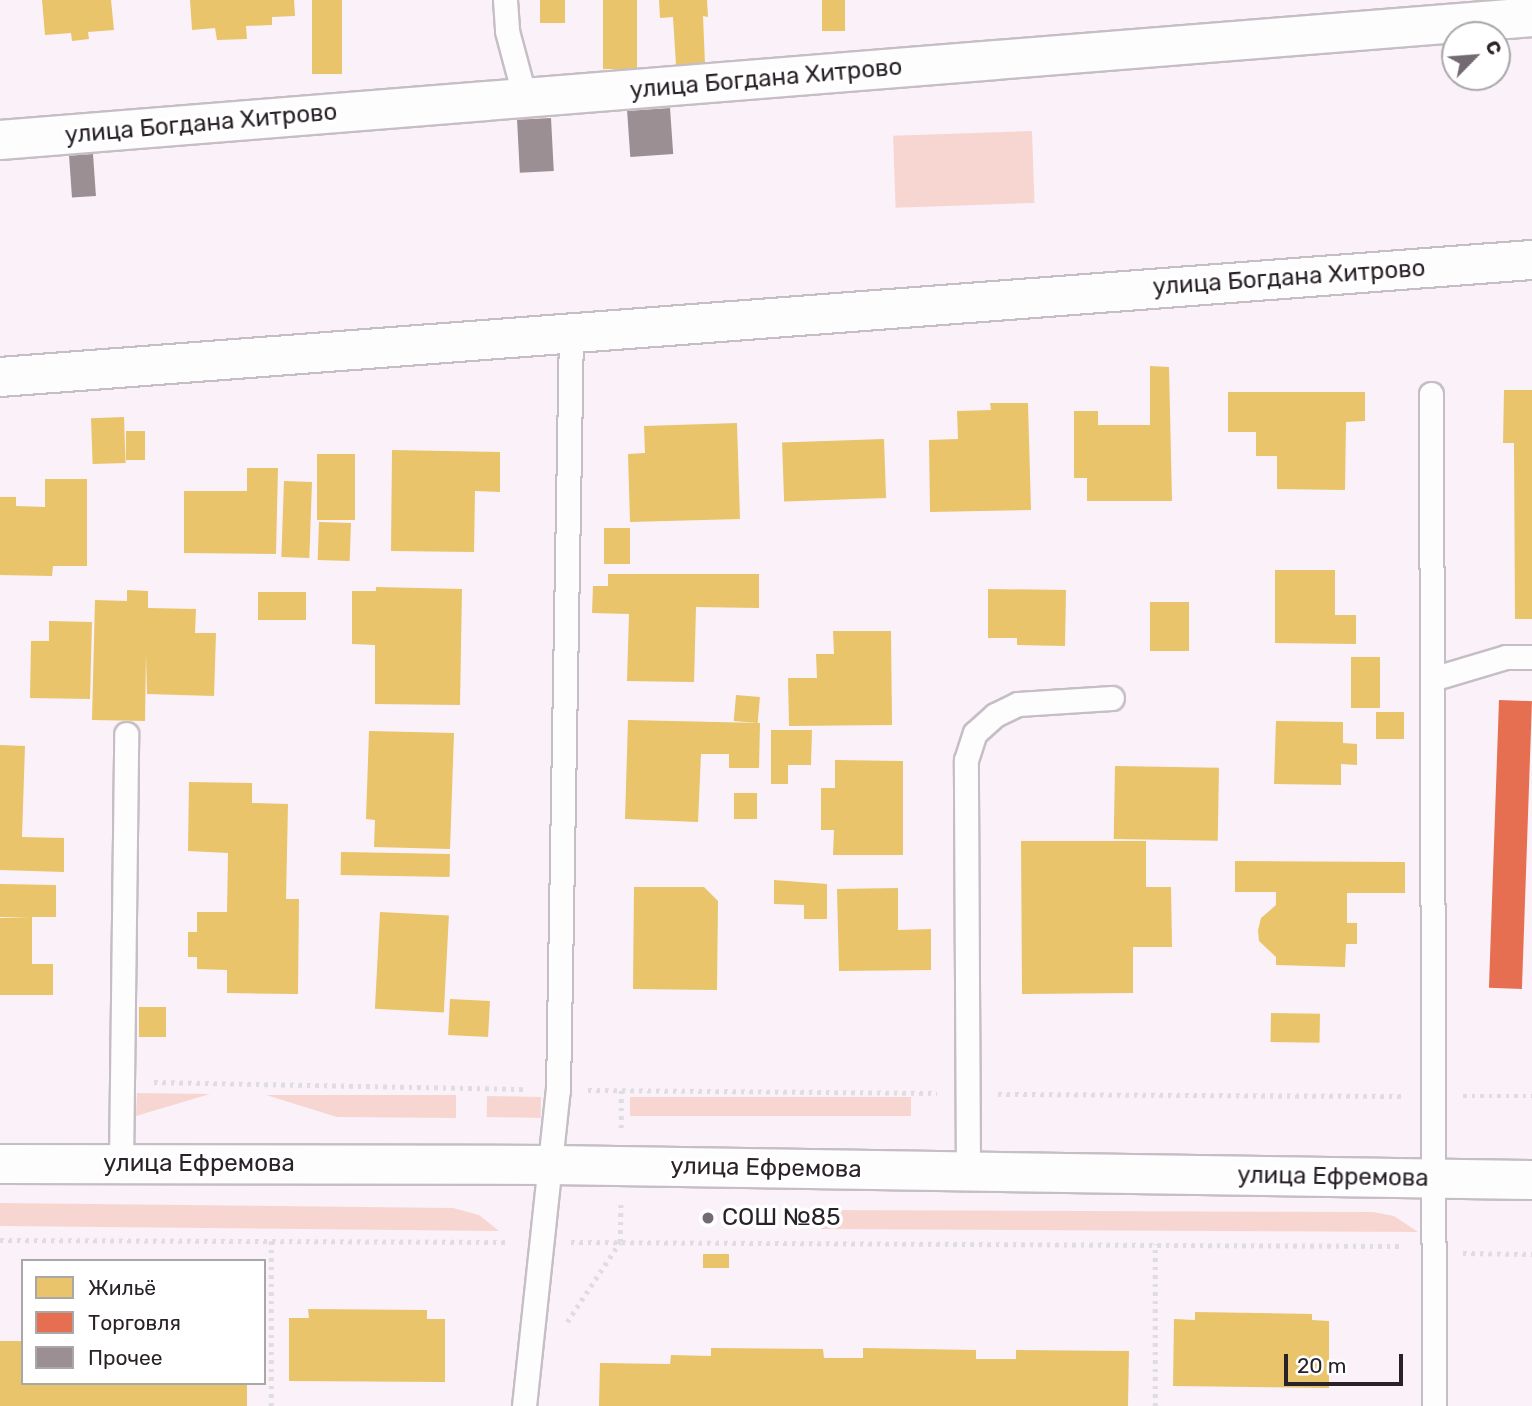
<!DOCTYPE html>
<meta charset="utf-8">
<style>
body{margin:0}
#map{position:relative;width:1532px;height:1406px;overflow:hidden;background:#fbf1f9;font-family:Rubik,sans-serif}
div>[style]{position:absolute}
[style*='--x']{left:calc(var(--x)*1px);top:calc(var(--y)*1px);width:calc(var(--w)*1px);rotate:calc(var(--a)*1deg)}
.green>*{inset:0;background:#f7d6d1;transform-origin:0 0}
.homes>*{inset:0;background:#e9c46a;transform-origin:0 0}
.shops>*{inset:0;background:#e76f51;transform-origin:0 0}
.building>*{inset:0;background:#9c8f94;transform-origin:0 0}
.path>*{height:4.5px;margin-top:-2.25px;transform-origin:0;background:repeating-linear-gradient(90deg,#e0dde0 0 3.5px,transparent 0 8.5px)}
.roads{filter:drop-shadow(2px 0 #c6bec5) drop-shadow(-2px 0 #c6bec5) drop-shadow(0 2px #c6bec5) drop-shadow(0 -2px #c6bec5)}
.lane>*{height:23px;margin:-11.5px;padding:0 11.5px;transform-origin:11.5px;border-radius:11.5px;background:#fefdfe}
.street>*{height:38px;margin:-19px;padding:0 19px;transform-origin:19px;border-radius:19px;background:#fefdfe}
.secondary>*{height:38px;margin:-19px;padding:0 19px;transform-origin:19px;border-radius:19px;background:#fefdfe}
.dots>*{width:19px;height:19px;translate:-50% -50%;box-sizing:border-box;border:4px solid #fff;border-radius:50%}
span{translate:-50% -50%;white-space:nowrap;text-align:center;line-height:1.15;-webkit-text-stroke:7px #fff;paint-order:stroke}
.street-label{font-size:24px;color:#2a2229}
.poi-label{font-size:24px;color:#2a2229}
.left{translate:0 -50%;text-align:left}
.legend{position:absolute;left:21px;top:1259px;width:245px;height:126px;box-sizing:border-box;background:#fff;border:2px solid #aaa7a9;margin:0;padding:9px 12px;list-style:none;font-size:21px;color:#2a2229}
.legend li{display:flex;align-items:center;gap:14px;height:35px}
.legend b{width:35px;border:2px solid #aaa7a9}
.north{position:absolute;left:1441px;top:21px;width:70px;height:70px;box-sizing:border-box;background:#fff;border:2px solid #aaa7a9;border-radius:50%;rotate:65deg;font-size:19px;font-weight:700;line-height:28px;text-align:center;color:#2a2229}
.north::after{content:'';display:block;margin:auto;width:24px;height:32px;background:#736a72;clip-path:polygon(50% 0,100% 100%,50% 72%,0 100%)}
.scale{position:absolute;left:1284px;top:1354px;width:119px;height:32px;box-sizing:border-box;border:4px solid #2a2229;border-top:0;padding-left:9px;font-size:21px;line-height:24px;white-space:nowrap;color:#2a2229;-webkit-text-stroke:5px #fff;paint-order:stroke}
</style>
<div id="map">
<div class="green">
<i style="left:1032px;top:131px;width:72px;height:139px;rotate:88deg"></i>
<i style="clip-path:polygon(137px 1093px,210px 1094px,136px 1116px)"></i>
<i style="clip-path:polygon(266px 1095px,456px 1095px,456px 1118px,337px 1117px)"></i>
<i style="left:487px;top:1096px;width:54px;height:21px;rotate:1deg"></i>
<i style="left:630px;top:1097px;width:281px;height:19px"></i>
<i style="clip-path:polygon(0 1203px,453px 1208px,479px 1215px,499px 1231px,0 1226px)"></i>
<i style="clip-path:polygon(821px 1210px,1373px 1212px,1394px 1216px,1418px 1232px,821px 1229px)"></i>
</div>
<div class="homes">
<i style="clip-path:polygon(42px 0,111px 0,114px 30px,88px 32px,89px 39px,72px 41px,71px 33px,45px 35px)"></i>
<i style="clip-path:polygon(190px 0,294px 0,295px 16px,272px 17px,272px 25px,246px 26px,247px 39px,217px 40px,215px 28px,192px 30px)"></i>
<i style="left:312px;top:0;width:30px;height:74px"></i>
<i style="left:540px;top:0;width:25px;height:23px"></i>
<i style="left:603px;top:0;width:34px;height:69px"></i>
<i style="clip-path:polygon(659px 0,707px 0,708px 17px,703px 16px,705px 64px,676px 65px,673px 17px,660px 18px)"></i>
<i style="left:822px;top:0;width:23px;height:31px"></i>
<i style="clip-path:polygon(1150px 366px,1169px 367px,1172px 501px,1087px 501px,1087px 478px,1074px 478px,1074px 411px,1098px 411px,1098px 425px,1150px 425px)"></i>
<i style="clip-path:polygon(1504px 390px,1532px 390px,1532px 619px,1515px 619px,1514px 443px,1503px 443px)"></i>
<i style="clip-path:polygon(1228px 392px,1365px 392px,1365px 421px,1346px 422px,1345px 490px,1277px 489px,1277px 456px,1256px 456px,1256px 432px,1228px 432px)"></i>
<i style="clip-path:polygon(990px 403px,1028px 403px,1031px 510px,930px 512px,929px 440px,958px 439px,957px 411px,991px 410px)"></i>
<i style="left:124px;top:417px;width:46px;height:33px;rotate:88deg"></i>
<i style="clip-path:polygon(737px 423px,740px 519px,630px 522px,628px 454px,645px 453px,644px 426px)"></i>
<i style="left:126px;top:431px;width:19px;height:29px"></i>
<i style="left:884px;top:439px;width:59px;height:102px;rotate:88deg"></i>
<i style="clip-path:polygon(392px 450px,500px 452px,500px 492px,475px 491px,474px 552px,391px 551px)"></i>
<i style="left:317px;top:454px;width:38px;height:66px"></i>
<i style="clip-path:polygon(247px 468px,278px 468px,276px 554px,184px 553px,184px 491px,247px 491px)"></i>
<i style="clip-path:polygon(45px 479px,87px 479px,87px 566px,53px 566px,52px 576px,0 575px,0 497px,16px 497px,16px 506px,45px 507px)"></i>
<i style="left:284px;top:481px;width:28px;height:76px;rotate:2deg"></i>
<i style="left:319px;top:522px;width:32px;height:38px;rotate:2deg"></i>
<i style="left:604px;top:528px;width:26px;height:36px"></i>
<i style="clip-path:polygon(1275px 570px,1335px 570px,1335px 615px,1356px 615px,1356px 644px,1275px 643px)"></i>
<i style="clip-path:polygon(608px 574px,759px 574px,759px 608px,696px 607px,694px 682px,627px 681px,629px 614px,592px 613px,593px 586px,608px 586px)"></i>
<i style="clip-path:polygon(376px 587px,462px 589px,460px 705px,375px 704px,375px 645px,352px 644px,352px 591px,376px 591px)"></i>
<i style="clip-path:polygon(988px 589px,1066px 590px,1065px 646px,1017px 645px,1017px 638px,988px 638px)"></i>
<i style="clip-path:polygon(127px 590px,148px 591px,148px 608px,196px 609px,195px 633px,216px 633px,214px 696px,147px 694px,146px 654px,145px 721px,92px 720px,95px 600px,127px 601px)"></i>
<i style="left:258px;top:592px;width:48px;height:28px"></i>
<i style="left:1150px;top:602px;width:39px;height:49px"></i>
<i style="clip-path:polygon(49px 621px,92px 622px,90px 699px,30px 698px,31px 641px,49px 641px)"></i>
<i style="clip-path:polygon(833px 631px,891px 631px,892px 725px,789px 726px,788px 678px,817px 678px,816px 654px,834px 654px)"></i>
<i style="left:1351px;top:657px;width:29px;height:51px"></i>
<i style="left:736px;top:695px;width:24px;height:26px;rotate:5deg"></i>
<i style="left:1376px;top:712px;width:28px;height:27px"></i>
<i style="clip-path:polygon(628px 720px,760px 723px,759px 768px,729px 768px,729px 754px,701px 754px,698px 822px,625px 819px)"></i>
<i style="clip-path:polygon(1276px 721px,1343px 722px,1343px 743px,1357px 744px,1357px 765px,1341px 764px,1341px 785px,1274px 784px)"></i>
<i style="clip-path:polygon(771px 730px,812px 730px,811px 765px,788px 765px,788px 784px,771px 784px)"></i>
<i style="clip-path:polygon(369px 731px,454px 733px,450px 849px,374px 847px,375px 820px,366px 819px)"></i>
<i style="clip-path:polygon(0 745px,25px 746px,22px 837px,64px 838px,64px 872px,0 870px)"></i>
<i style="clip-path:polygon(835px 760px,903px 761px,903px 855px,833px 855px,834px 830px,821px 830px,821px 788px,835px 788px)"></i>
<i style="left:1115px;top:766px;width:104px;height:73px;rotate:1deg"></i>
<i style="clip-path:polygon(189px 782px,252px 783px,252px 803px,288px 804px,286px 899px,299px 899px,298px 994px,227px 993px,227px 970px,197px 969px,197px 957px,188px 957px,188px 932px,197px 932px,197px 912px,227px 912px,228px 853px,188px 851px)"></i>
<i style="left:734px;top:793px;width:23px;height:26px"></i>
<i style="clip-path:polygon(1021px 841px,1146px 841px,1146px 887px,1171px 887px,1172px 947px,1133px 947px,1133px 993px,1022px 994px)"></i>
<i style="left:341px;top:852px;width:109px;height:23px;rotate:1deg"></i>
<i style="clip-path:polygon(1235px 861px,1405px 862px,1405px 893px,1347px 893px,1347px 923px,1357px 923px,1357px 944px,1346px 944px,1345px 967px,1276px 965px,1276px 957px,1259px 941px,1258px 930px,1261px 918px,1276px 905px,1276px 892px,1235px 892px)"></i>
<i style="clip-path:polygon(774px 880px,827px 884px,827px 919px,804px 919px,804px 905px,774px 904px)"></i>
<i style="clip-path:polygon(0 884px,56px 885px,56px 917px,32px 917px,32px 964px,53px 964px,53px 995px,0 995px,0 918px,30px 917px,0 917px)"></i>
<i style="clip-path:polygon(634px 887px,704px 887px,718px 901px,717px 990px,633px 989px)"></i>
<i style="clip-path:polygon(898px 888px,898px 930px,931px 929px,931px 970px,839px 971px,837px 889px)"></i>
<i style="left:380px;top:912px;width:69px;height:97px;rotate:3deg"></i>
<i style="left:450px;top:999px;width:40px;height:36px;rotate:3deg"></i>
<i style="left:139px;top:1007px;width:27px;height:30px"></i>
<i style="left:1271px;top:1013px;width:49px;height:29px;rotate:1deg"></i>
<i style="left:703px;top:1254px;width:26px;height:14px"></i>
<i style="clip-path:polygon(308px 1309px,427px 1310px,427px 1319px,445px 1319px,445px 1382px,289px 1381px,289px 1318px,309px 1318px)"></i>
<i style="clip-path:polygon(1195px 1312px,1312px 1314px,1312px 1320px,1329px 1321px,1329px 1388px,1173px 1386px,1174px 1319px,1195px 1320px)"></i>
<i style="clip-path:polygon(0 1341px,23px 1341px,23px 1383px,247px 1383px,247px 1406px,0 1406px)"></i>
<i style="clip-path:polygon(711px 1348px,823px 1349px,824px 1358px,863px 1358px,863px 1348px,976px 1350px,976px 1359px,1016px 1359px,1016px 1350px,1129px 1351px,1128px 1406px,599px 1406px,600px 1363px,670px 1364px,671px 1355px,711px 1356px)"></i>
</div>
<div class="shops">
<i style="left:1499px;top:700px;width:33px;height:288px;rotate:2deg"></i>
</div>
<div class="building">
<i style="left:670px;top:108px;width:46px;height:43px;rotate:86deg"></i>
<i style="left:551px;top:118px;width:53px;height:34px;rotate:87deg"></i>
<i style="left:93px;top:154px;width:42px;height:24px;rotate:86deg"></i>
<i style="left:816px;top:1211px;width:13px;height:21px;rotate:86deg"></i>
</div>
<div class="path">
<i style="--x:154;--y:1082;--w:373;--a:1.1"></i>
<i style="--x:588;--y:1090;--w:349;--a:0.5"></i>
<i style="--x:998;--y:1094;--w:404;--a:0.3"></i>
<i style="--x:1463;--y:1096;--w:69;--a:0"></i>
<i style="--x:621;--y:1128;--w:38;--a:-90"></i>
<i style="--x:0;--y:1240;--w:510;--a:0.22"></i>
<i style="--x:571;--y:1242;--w:831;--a:0.28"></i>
<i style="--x:1463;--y:1253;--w:69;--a:0.8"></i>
<i style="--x:567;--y:1322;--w:96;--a:-56.5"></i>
<i style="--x:620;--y:1242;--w:39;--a:-89"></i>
<i style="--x:271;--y:1406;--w:165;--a:-90"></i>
<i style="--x:1155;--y:1406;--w:162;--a:-90"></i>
</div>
<div class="roads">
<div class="lane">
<i style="--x:505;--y:0;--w:31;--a:86"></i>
<i style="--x:507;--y:31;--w:69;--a:75"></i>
<i style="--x:1431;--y:394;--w:1012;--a:89.83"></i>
<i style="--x:1432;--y:679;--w:77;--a:-16.6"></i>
<i style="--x:1506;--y:657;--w:26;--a:0"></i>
<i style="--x:121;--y:1164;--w:430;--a:-89.3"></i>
<i style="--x:968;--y:1171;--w:411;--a:-90.3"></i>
<i style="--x:966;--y:760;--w:28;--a:-72"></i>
<i style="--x:975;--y:733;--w:27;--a:-42"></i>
<i style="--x:995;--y:715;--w:25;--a:-26"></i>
<i style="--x:1018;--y:704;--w:94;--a:-3.7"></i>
<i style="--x:524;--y:1406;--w:318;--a:-83.9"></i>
<i style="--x:558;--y:1090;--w:759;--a:-89.02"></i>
</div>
<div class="street">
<i style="--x:0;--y:140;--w:1537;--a:-4.59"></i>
<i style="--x:0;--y:377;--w:1536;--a:-4.37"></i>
</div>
<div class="secondary">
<i style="--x:0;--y:1164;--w:552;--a:0.1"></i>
<i style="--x:552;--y:1165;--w:980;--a:0.88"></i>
</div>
</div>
<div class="dots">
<i style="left:708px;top:1218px;background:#736a72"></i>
</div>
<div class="street-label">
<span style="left:766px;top:79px;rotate:-5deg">улица Богдана Хитрово</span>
<span style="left:201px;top:124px;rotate:-5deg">улица Богдана Хитрово</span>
<span style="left:1289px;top:278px;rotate:-4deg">улица Богдана Хитрово</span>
<span style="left:199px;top:1164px">улица Ефремова</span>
<span style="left:766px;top:1168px;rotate:1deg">улица Ефремова</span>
<span style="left:1333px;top:1177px;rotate:1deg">улица Ефремова</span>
</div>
<div class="poi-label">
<span class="left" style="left:722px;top:1218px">СОШ №85</span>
</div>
<ul class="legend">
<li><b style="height:19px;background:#e9c46a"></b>Жильё</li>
<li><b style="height:19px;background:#e76f51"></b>Торговля</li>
<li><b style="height:19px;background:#9c8f94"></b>Прочее</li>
</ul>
<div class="north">С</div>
<div class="scale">20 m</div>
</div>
